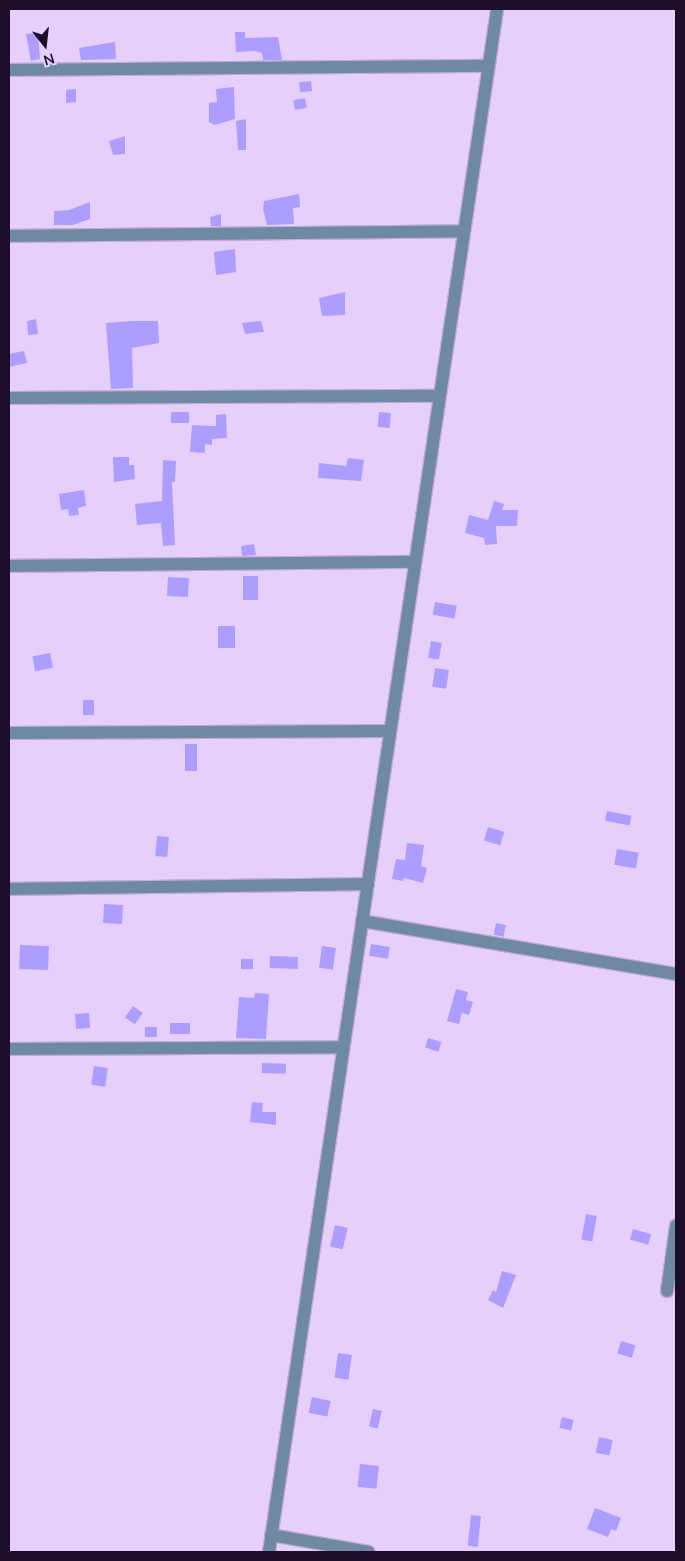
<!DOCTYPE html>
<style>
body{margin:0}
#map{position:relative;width:685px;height:1561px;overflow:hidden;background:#e6cffb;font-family:Mulish,sans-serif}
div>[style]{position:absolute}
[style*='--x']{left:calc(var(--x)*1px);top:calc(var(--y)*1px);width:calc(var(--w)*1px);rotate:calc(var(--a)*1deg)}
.building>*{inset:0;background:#ab9eff;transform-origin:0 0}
.roads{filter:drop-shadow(1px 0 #c2acd5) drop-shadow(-1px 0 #c2acd5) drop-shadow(0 1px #c2acd5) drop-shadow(0 -1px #c2acd5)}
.street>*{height:12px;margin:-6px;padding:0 6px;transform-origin:6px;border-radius:6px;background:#7089a2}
span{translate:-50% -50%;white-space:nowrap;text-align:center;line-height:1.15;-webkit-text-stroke:5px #e6cffb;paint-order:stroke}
.frame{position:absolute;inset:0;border:10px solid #1c0d28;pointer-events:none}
.north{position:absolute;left:20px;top:20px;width:50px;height:50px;-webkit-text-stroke:4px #e6cffb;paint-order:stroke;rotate:164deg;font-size:14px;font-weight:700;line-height:20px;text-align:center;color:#1c0d28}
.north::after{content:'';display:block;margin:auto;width:18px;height:22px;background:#1c0d28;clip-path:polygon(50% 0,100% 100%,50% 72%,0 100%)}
</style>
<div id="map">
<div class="building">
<i style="clip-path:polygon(235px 32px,245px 32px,245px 38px,278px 37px,282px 60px,263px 60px,262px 53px,255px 51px,236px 52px)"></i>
<i style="clip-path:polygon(38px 33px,40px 59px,31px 61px,26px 34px)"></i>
<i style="clip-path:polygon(115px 42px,116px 59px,81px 60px,79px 48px)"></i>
<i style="left:311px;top:81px;width:10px;height:12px;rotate:84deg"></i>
<i style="clip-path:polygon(234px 87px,235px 119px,215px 125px,209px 122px,209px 103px,217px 102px,216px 89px)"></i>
<i style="clip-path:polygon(76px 89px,76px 102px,66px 103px,66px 90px)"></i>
<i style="left:305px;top:98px;width:10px;height:12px;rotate:79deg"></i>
<i style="clip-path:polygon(246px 119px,246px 150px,238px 150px,236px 121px)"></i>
<i style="clip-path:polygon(125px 136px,125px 154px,113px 155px,109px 141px)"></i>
<i style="clip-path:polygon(299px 194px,300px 207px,293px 208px,294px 224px,267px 225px,263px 209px,264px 201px)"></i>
<i style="clip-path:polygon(90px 202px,90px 219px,73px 225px,54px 225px,54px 211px,69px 210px)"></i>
<i style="clip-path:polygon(221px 214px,221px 226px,211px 226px,210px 217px)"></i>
<i style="clip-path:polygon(235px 249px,236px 272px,216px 275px,214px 252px)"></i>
<i style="clip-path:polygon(345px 292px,345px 315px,322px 316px,319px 298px)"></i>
<i style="clip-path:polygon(36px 319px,38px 334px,28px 335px,27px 321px)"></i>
<i style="clip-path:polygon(131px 321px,158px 321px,159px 343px,132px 348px,133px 388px,111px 389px,106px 323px)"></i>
<i style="clip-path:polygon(261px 321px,264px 332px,245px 334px,242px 323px)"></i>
<i style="clip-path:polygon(24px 351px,27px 363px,9px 367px,9px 354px)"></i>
<i style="left:171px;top:412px;width:18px;height:11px"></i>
<i style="left:379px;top:412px;width:12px;height:15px;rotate:5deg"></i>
<i style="clip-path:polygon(226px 414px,227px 438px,212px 439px,212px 445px,205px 444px,205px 453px,190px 452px,192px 425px,216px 426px,216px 415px)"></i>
<i style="clip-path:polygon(113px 457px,129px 457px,129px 465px,134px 465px,135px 479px,114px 482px)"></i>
<i style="clip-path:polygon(348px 458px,364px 460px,361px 481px,318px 478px,319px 463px,346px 466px)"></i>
<i style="clip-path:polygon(163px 460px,176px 461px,175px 482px,172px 482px,175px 545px,163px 546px,161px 523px,137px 525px,135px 504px,162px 501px)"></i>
<i style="clip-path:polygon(84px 490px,86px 506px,78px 508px,79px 515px,69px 516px,68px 509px,61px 510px,59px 494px)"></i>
<i style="clip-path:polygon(494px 501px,504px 504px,502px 510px,518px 510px,517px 526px,496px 526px,497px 544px,485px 545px,484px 538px,465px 533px,469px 515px,488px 520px)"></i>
<i style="clip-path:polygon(254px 544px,256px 555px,242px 556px,241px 546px)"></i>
<i style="left:258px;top:576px;width:24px;height:15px;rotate:90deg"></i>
<i style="left:168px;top:577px;width:21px;height:19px;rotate:3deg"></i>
<i style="left:435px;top:602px;width:22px;height:13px;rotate:10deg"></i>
<i style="left:218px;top:626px;width:17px;height:22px"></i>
<i style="left:431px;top:641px;width:11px;height:17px;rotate:10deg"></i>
<i style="left:50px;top:653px;width:15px;height:18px;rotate:79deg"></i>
<i style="left:435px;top:668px;width:14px;height:19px;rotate:8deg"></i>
<i style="left:83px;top:700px;width:11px;height:15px"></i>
<i style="left:185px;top:744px;width:12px;height:27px"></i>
<i style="left:607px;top:811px;width:25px;height:10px;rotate:11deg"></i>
<i style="left:488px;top:827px;width:17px;height:14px;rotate:17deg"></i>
<i style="left:157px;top:836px;width:12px;height:20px;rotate:5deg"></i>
<i style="clip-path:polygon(407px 843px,424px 845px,421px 866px,427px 868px,423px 883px,404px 878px,403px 881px,392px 879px,396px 859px,405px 860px)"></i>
<i style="left:617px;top:849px;width:22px;height:16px;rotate:10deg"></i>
<i style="left:104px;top:904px;width:19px;height:19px;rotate:3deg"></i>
<i style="left:496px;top:923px;width:10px;height:12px;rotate:11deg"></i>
<i style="left:371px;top:944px;width:19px;height:12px;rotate:9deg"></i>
<i style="left:20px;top:945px;width:29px;height:24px;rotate:2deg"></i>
<i style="left:322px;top:946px;width:14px;height:22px;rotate:8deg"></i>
<i style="left:270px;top:956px;width:28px;height:12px;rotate:2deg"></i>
<i style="left:241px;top:959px;width:12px;height:10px"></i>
<i style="clip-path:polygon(456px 989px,468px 992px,466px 1000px,473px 1002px,469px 1015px,462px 1013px,459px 1024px,447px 1021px)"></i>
<i style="clip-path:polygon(255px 993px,269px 994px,266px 1039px,236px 1038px,239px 997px,254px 998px)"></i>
<i style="left:133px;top:1006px;width:12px;height:14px;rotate:35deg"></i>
<i style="left:89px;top:1013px;width:15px;height:14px;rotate:86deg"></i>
<i style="left:170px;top:1023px;width:20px;height:11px"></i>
<i style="left:145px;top:1027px;width:12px;height:10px"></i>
<i style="left:428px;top:1038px;width:14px;height:10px;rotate:17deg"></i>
<i style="left:262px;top:1063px;width:24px;height:10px;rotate:2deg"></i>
<i style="left:94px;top:1066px;width:14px;height:19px;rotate:8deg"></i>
<i style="clip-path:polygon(252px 1102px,263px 1103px,262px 1112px,276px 1112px,276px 1125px,250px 1122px)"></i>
<i style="left:586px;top:1214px;width:11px;height:26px;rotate:10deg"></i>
<i style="left:335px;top:1225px;width:13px;height:22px;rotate:13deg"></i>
<i style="left:633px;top:1229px;width:19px;height:11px;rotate:16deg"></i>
<i style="clip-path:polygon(502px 1271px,516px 1275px,503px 1308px,488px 1300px,493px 1290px,496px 1292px)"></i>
<i style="left:621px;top:1341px;width:15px;height:13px;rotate:16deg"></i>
<i style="left:338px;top:1353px;width:14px;height:25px;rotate:8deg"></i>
<i style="left:312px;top:1397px;width:19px;height:16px;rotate:12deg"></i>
<i style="left:373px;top:1409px;width:9px;height:18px;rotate:13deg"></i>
<i style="left:562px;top:1417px;width:12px;height:11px;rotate:14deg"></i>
<i style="left:599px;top:1437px;width:14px;height:16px;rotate:12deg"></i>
<i style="left:360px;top:1464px;width:19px;height:23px;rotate:6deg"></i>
<i style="clip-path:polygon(595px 1508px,621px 1518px,616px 1531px,611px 1529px,608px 1537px,587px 1529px)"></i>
<i style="left:471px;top:1515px;width:10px;height:31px;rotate:6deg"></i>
</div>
<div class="roads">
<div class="street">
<i style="--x:9;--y:70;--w:479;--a:-0.5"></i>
<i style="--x:9;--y:236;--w:454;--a:-0.6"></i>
<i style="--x:9;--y:398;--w:429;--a:-0.3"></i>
<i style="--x:9;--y:566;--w:404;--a:-0.6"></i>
<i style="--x:9;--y:733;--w:379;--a:-0.3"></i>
<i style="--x:9;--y:889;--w:359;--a:-0.8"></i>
<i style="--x:362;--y:921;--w:318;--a:9.6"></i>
<i style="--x:9;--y:1049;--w:334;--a:-0.3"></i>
<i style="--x:667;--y:1291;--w:66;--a:-82.1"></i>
<i style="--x:271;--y:1535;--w:99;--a:9.8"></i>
<i style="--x:269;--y:1552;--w:1560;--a:-81.59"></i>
</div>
</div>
<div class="frame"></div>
<div class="north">N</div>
</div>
